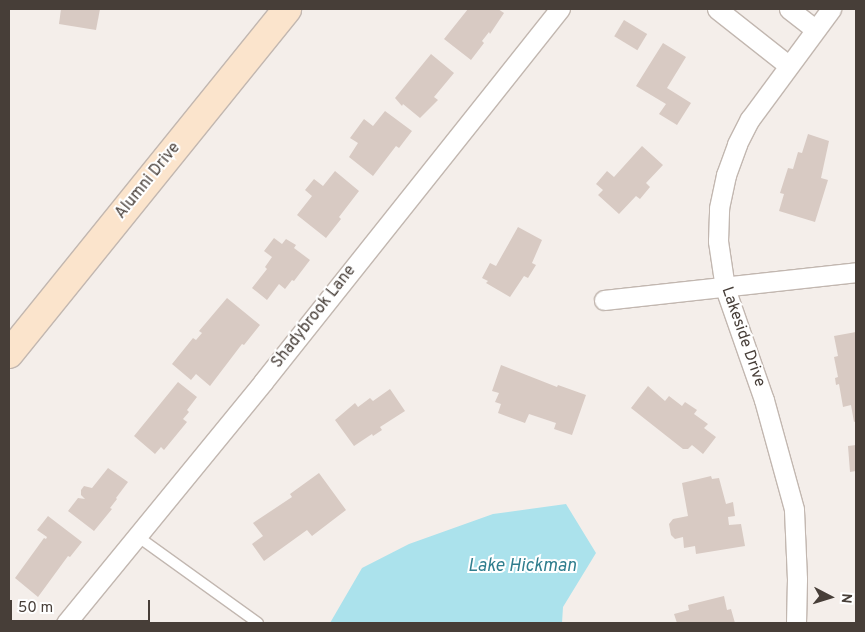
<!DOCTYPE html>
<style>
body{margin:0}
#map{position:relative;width:865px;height:632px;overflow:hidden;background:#f4eeea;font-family:Overpass,sans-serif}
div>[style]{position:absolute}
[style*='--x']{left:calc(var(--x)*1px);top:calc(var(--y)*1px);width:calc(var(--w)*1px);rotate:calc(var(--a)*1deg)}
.water>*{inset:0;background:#abe2ec}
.building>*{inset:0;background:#d8cac3;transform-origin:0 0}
.roads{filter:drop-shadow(1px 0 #c2b7b0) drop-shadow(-1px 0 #c2b7b0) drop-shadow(0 1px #c2b7b0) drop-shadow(0 -1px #c2b7b0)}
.service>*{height:10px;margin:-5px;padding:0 5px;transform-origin:5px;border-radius:5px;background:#fff}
.minor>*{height:19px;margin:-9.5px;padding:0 9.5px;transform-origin:9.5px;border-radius:9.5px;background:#fff}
.secondary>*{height:28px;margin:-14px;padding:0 14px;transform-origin:14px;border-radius:14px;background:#fbe4cc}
span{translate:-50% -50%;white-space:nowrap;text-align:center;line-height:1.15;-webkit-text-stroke:4px #fff;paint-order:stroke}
.street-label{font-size:16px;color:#473e38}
.water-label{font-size:18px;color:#307e8e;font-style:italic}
.frame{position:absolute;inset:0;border:10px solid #473e38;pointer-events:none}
.north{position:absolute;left:805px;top:572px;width:50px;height:50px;-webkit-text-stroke:4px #fff;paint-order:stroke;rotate:95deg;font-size:14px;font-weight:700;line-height:20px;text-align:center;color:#473e38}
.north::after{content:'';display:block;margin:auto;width:18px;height:22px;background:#473e38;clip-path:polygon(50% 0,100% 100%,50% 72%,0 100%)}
.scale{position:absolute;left:10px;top:600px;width:140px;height:22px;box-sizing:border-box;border:2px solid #473e38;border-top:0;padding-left:6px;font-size:15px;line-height:18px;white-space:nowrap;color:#473e38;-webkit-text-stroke:4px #fff;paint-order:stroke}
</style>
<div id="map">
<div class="water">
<i style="clip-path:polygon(566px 504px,596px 553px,563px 607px,562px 623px,330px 623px,362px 568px,409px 544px,493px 514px)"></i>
</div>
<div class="building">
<i style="clip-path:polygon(61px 9px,100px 9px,96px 30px,59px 24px)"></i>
<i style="clip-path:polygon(468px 9px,498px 9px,504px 13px,490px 34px,489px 32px,482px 41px,484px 43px,471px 60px,444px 39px)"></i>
<i style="left:624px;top:20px;width:27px;height:19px;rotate:31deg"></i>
<i style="clip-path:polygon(663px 43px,686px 57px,667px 88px,691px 103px,677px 125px,659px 114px,666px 104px,636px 86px)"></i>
<i style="clip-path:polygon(431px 54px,454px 73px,434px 97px,438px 100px,420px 118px,403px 104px,402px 106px,395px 98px)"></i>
<i style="clip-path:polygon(385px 111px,412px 131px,399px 148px,396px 146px,373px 176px,349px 157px,358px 143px,350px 138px,364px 119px,373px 126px)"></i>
<i style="clip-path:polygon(808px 134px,829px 141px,821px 178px,828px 180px,815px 222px,779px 211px,784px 194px,780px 193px,788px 168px,793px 169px,798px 152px,802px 153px)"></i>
<i style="clip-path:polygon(642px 146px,663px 165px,646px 183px,650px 187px,640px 199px,636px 196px,619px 214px,598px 195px,603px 190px,596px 184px,607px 171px,614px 177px)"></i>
<i style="clip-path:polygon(335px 171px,359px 191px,339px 217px,341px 219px,326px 238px,297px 215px,312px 196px,305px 190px,314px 179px,323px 186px)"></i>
<i style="clip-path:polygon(518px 227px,542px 240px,532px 263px,536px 265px,528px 278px,524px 276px,510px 297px,486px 283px,488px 281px,482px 278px,490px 263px,496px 266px)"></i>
<i style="clip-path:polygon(274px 238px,282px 244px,286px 239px,296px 245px,294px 248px,310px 260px,294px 281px,292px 280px,285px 289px,279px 284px,267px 300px,252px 288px,267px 269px,265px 267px,272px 257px,264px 251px)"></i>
<i style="clip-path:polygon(227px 298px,260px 325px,244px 345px,242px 344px,210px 386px,196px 374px,191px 380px,172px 364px,193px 338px,196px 340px,202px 333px,199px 331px)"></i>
<i style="clip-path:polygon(856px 332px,856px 421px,854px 422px,851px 405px,843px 407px,839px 384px,836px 385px,835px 378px,838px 377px,834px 357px,838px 356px,834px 336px)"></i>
<i style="clip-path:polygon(501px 365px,557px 387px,558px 385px,586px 395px,572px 435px,554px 429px,556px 423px,529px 414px,525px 423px,498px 413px,501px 404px,495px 402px,499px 393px,492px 391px)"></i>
<i style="clip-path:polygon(178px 382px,197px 397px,187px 410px,189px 412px,183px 419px,187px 422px,164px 450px,161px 447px,155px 454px,134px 436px)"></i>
<i style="clip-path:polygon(648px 386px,665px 401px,669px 396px,682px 406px,685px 402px,697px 410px,694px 414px,708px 424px,704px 428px,716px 437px,703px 454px,692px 445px,688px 449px,683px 449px,631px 408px)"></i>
<i style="clip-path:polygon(390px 389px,405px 411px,380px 427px,382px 430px,373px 436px,372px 434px,354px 446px,335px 420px,355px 403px,358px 407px,370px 398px,373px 401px)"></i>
<i style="clip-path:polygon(856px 445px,856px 471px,850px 472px,848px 446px)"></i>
<i style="clip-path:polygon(108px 468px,128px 482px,116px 498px,117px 499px,110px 508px,112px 509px,94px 531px,68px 511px,78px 498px,85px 499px,81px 495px,81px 490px,84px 486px,92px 488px)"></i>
<i style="clip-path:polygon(319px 473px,346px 510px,312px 536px,307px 530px,264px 561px,252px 544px,263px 536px,253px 523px,292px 497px,290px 494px)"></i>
<i style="clip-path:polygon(711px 476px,712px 479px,719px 478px,726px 504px,733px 502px,735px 516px,728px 517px,729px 525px,741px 524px,745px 546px,696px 554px,695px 546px,684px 548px,683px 537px,675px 539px,671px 535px,669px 524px,673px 519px,688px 516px,682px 483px)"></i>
<i style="clip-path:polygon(48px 516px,82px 542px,70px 557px,68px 556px,38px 597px,15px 578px,44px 538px,46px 539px,47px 537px,37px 530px)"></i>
<i style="clip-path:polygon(724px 596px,727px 610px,731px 609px,735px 623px,677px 623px,674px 614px,689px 610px,688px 605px)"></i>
</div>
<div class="roads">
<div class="service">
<i style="--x:137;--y:536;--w:149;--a:35.7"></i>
</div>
<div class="minor">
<i style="--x:717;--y:9;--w:90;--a:38.3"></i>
<i style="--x:789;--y:9;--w:33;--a:38"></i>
<i style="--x:604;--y:300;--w:254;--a:-6.3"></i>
<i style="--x:66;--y:623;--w:311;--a:-50.7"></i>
<i style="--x:263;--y:382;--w:477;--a:-51.5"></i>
<i style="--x:796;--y:623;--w:44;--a:-88.7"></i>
<i style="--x:797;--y:579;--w:70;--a:-92.5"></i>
<i style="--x:794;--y:509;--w:113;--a:-105.4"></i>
<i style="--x:764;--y:400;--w:119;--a:-109.2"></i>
<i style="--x:725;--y:288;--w:48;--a:-98.5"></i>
<i style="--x:718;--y:241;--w:33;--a:-88"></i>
<i style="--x:719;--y:208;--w:34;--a:-78"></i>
<i style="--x:726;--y:175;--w:33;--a:-70"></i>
<i style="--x:737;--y:144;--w:28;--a:-63"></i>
<i style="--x:750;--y:119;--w:137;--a:-53.6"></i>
</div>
<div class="secondary">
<i style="--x:9;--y:354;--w:443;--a:-51.1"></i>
</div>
</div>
<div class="street-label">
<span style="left:148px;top:181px;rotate:-51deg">Alumni Drive</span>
<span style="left:314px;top:317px;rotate:-52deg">Shadybrook Lane</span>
<span style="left:743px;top:337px;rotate:71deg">Lakeside Drive</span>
</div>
<div class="water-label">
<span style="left:522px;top:567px">Lake Hickman</span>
</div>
<div class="frame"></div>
<div class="north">N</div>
<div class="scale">50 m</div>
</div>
